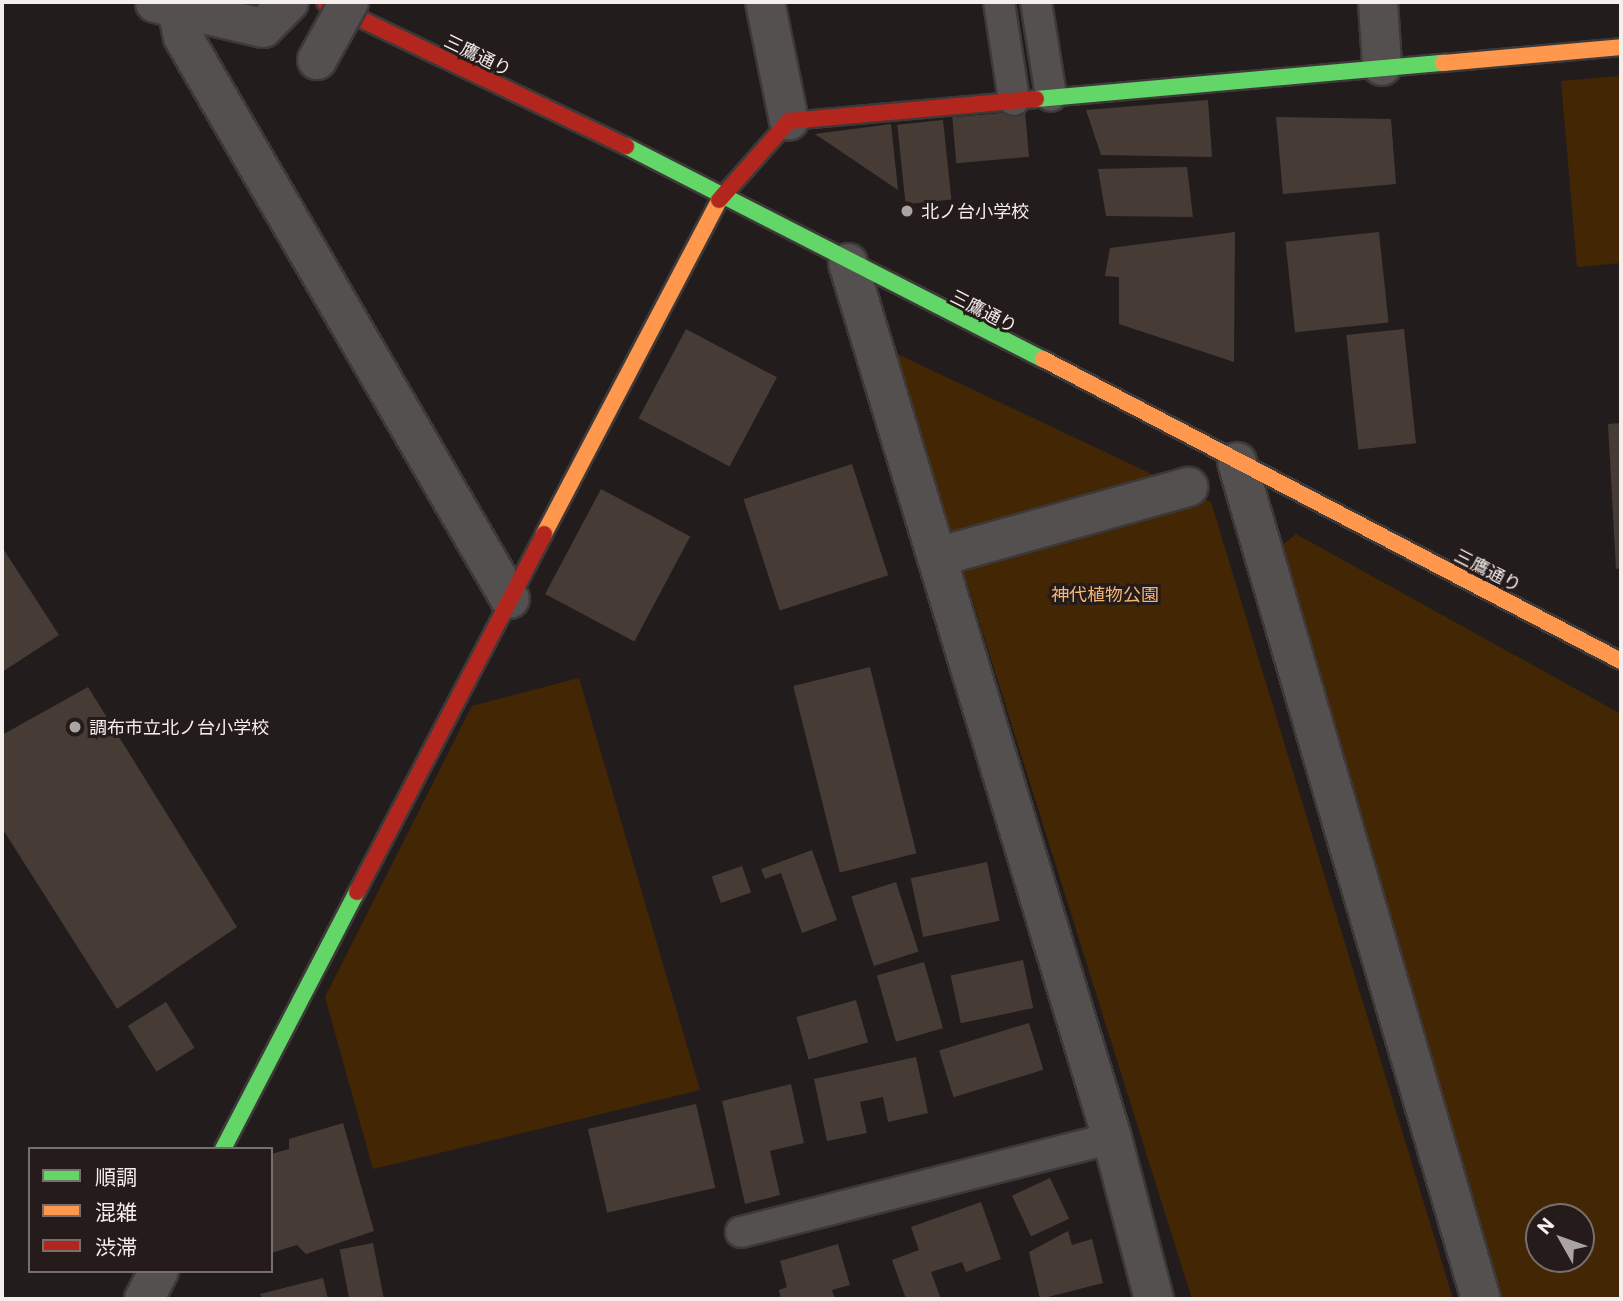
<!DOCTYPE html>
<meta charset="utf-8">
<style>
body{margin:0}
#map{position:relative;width:1623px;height:1301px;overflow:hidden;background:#221d1c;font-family:Commissioner,"Noto Sans JP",sans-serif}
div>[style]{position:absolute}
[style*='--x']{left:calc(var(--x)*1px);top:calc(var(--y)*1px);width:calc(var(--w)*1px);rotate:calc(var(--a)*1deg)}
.green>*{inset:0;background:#432704}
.building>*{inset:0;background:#473b36;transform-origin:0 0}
.roads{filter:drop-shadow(2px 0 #3d3939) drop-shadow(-2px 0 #3d3939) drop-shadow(0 2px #3d3939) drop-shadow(0 -2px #3d3939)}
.lane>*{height:30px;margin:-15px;padding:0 15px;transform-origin:15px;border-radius:15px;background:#53504f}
.street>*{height:38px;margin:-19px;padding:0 19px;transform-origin:19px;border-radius:19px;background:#53504f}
.fast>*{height:16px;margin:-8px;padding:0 8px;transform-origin:8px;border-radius:8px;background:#63d668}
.slow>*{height:16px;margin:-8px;padding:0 8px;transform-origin:8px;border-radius:8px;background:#ff974d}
.jam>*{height:16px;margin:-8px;padding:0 8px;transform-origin:8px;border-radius:8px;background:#b3261e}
.bridges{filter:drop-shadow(2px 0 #3d3939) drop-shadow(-2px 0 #3d3939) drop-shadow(0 2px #3d3939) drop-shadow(0 -2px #3d3939)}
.street-bridge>*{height:38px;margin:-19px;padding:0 19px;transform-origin:19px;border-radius:19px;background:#53504f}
.dots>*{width:19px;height:19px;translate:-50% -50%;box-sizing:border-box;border:4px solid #241b1a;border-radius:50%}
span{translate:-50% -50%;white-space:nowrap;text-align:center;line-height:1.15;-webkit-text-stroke:6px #241b1a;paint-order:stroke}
.street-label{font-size:18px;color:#f4eeed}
.poi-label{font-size:18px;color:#f4eeed}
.left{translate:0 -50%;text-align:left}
.park-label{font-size:18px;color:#f5b673}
.frame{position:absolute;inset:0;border:4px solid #f4eeed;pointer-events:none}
.legend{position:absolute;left:28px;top:1147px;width:245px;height:126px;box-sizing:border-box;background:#241b1a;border:2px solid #776f6e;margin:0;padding:9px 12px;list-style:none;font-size:21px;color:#f4eeed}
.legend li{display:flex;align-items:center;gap:14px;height:35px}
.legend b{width:35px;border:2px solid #776f6e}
.north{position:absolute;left:1525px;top:1203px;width:70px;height:70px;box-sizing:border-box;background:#241b1a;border:2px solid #776f6e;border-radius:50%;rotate:310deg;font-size:19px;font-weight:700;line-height:28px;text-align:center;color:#f4eeed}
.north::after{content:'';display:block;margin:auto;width:24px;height:32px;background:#aaa5a4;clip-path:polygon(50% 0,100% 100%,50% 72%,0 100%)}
</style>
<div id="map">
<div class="green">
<i style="clip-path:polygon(1621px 76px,1621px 263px,1577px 267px,1561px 81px)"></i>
<i style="clip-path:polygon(895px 353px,1211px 502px,1453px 1299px,1192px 1299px)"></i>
<i style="clip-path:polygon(evenodd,1296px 534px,1619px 713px,1621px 1299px,1503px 1299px,1281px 546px,1296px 534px,1539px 1217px,1581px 1217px,1581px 1259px,1539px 1259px,1539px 1217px)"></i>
<i style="clip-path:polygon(579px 678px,700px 1090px,373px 1169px,325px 997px,472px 706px)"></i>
</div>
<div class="building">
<i style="clip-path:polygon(1208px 100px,1212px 157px,1101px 155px,1086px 110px)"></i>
<i style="left:1025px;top:111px;width:46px;height:73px;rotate:85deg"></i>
<i style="clip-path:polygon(1276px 117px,1391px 119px,1396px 184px,1283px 194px)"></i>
<i style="left:943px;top:120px;width:80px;height:46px;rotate:84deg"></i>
<i style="clip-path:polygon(891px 124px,898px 190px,815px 134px)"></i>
<i style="clip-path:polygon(1187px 167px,1193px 217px,1106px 216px,1098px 169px)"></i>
<i style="clip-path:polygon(1235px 232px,1234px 362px,1119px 324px,1119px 277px,1105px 276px,1110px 248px)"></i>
<i style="left:1379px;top:232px;width:91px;height:94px;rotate:84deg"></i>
<i style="left:686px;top:329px;width:103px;height:101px;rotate:28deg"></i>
<i style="left:1404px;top:329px;width:115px;height:58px;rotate:84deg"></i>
<i style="clip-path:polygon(1621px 423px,1621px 568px,1616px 569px,1608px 424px)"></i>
<i style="left:852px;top:464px;width:117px;height:114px;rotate:72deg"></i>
<i style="left:601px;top:489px;width:101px;height:119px;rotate:28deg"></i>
<i style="clip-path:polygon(2px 547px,59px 635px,2px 672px)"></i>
<i style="left:870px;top:667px;width:192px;height:79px;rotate:76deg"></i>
<i style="clip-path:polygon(88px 687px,237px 927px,117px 1009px,2px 828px,2px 735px)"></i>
<i style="clip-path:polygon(812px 850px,837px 920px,802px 933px,781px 873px,765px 879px,761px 869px)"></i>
<i style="left:987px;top:862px;width:60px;height:78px;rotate:78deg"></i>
<i style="left:742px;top:866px;width:28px;height:32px;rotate:71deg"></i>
<i style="left:896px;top:882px;width:73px;height:47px;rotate:72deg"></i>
<i style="left:1023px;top:960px;width:49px;height:74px;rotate:78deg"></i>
<i style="left:924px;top:962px;width:69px;height:49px;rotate:74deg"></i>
<i style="left:856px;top:1000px;width:44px;height:62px;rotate:74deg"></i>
<i style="left:166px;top:1002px;width:54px;height:45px;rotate:58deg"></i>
<i style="left:1029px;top:1023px;width:49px;height:94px;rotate:73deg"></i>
<i style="clip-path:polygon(916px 1057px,928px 1113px,888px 1122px,883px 1097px,860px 1102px,867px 1133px,827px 1141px,814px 1079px)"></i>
<i style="clip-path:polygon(791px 1084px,804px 1143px,770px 1151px,780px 1195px,745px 1204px,722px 1101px)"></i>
<i style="left:696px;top:1104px;width:86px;height:111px;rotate:77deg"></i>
<i style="clip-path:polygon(343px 1123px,374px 1231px,306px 1254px,297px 1245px,271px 1253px,271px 1154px,289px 1149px,289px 1139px)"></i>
<i style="left:1050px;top:1178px;width:45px;height:42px;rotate:65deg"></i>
<i style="clip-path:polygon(981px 1202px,1001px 1259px,966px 1272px,962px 1262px,931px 1272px,941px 1299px,906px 1299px,892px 1260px,919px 1250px,911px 1227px)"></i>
<i style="clip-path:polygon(1068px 1231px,1072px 1245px,1092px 1239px,1103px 1283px,1040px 1299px,1029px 1252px)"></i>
<i style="left:373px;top:1243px;width:57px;height:34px;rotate:79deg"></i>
<i style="clip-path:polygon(838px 1244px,850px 1285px,832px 1290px,835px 1299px,781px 1299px,779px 1290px,787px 1287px,780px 1261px)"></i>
<i style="clip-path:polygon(323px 1278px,328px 1299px,262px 1299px,260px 1294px)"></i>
</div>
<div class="roads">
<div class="lane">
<i style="--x:999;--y:2;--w:99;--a:81.3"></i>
<i style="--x:1036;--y:2;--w:95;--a:80.9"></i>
<i style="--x:741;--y:1232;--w:383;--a:-14.2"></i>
</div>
<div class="street">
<i style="--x:765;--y:2;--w:121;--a:78.6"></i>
<i style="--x:1378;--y:2;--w:64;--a:86.4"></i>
<i style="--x:155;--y:3;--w:111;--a:13"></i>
<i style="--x:263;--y:28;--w:37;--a:-45"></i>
<i style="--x:176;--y:6;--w:32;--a:77"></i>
<i style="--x:183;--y:37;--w:650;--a:59.81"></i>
<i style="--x:848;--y:263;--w:914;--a:73.21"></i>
<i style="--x:1112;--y:1138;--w:166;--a:75.4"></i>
<i style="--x:1237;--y:462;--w:872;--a:73.75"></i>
<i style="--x:937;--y:557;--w:261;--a:-15.6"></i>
<i style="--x:144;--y:1299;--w:32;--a:-62"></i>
</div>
<div class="fast">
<i style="--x:1036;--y:99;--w:409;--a:-5.1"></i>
<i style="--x:626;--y:146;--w:468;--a:27.1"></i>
<i style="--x:223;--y:1149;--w:290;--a:-62.5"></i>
</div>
<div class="slow">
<i style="--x:1443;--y:63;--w:179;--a:-5.1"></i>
<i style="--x:1043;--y:359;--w:652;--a:27.59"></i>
<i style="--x:544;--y:534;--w:377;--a:-62.3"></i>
</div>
<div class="jam">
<i style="--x:325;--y:2;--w:334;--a:25.6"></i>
<i style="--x:719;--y:200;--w:106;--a:-48.5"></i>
<i style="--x:789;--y:121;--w:248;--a:-5.1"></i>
<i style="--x:357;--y:892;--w:404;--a:-62.4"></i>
</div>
</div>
<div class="bridges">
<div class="street-bridge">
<i style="--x:317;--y:60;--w:66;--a:-61.1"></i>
</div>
</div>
<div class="dots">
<i style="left:907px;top:211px;background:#aaa5a4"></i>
<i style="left:75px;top:727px;background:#aaa5a4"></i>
</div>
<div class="street-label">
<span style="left:478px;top:55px;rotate:26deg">三鷹通り</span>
<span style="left:984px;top:311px;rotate:27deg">三鷹通り</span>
<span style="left:1488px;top:570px;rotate:27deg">三鷹通り</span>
</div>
<div class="poi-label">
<span class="left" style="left:921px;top:211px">北ノ台小学校</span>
<span class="left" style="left:89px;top:727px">調布市立北ノ台小学校</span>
</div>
<div class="park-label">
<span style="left:1105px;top:594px">神代植物公園</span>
</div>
<div class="frame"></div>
<ul class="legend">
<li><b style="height:9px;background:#63d668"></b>順調</li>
<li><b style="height:9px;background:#ff974d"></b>混雑</li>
<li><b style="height:9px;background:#b3261e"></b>渋滞</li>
</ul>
<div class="north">N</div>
</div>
